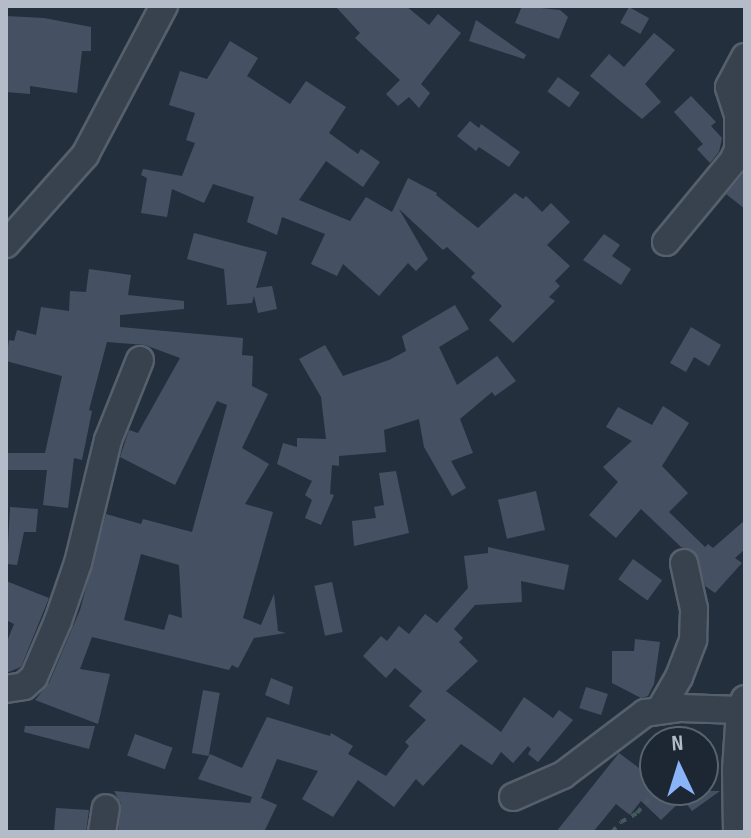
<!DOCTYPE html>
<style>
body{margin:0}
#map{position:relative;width:751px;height:838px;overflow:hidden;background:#242f3e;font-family:"Sofia Sans Condensed",sans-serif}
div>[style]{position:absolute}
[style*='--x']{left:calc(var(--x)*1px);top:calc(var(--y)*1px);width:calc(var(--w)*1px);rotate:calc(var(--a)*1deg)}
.building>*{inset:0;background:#455162;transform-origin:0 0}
.path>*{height:4px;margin-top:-2px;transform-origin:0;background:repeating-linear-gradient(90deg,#44595c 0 6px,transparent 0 12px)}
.roads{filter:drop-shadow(2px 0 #565f6c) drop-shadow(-2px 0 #565f6c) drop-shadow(0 2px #565f6c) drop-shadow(0 -2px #565f6c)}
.minor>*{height:26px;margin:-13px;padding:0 13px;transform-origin:13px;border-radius:13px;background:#38414e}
span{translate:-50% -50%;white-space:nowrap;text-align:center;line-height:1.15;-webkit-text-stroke:6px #1d2633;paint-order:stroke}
.frame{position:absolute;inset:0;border:8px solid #b4bcc9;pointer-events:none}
.north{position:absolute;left:639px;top:726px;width:80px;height:80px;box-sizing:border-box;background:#1d2633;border:2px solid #59626f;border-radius:50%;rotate:356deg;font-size:22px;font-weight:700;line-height:32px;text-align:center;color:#b4bcc9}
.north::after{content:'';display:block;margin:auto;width:28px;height:36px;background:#8ab4f8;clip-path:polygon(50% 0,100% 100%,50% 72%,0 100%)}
</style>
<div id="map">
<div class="building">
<i style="clip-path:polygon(335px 6px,406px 6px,429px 25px,438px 14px,461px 33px,421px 84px,430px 93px,419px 108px,409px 97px,398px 106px,386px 94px,400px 80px,355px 38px,360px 33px)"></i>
<i style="clip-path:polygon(522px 6px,560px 10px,568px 17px,559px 39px,515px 23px)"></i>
<i style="left:629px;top:7px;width:23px;height:18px;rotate:29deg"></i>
<i style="clip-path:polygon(6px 16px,44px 18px,91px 27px,91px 51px,82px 51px,77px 93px,30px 86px,30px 94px,6px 92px)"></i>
<i style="clip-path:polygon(476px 20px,526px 55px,524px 59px,469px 41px)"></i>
<i style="clip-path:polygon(654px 33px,675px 50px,645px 84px,661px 102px,642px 119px,590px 76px,609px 54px,624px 67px)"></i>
<i style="clip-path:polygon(230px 41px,258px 58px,247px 76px,290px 104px,306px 81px,346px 107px,329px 133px,358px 154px,361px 149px,380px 162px,363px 187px,326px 161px,299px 200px,350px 221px,366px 197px,392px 212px,408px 178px,437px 193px,436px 195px,478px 228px,515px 193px,523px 199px,526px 196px,542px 212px,551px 203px,570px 222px,547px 245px,570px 266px,555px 281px,560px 286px,549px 297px,555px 301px,513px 343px,489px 320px,502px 306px,471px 277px,475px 273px,447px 247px,443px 250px,399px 209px,428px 259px,416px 271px,408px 263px,379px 296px,343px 264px,337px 276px,311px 264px,325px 234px,282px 217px,277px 235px,247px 222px,254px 197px,213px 184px,204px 203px,172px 189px,167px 217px,141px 213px,147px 178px,141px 175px,143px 169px,182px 176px,195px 143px,186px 140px,195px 113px,169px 105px,180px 71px,207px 79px)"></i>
<i style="left:558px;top:77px;width:27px;height:18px;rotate:36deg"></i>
<i style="clip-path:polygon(691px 96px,716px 122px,711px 126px,722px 138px,719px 152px,710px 163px,697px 149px,703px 144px,674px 112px)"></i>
<i style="clip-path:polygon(470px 121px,479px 128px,481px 124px,520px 152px,509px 167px,479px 147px,476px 151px,457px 136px)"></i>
<i style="clip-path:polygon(745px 172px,745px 209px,726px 194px)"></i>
<i style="clip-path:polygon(194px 233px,267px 252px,256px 288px,272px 286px,277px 309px,258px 313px,254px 296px,252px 303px,227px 305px,224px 269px,187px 259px)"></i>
<i style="clip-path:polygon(604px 234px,620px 245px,612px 256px,631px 269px,621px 285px,583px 260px)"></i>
<i style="clip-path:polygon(evenodd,89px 269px,131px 275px,128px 295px,184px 301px,184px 309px,120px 315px,120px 327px,243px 338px,242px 355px,253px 356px,252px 386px,268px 394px,242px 448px,269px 464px,245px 504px,273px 512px,243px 618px,261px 625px,274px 594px,278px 631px,286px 633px,254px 638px,238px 668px,232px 665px,229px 670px,92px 637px,80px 669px,110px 674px,98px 724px,35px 700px,49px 683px,80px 610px,106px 514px,141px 524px,143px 519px,192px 532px,227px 405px,217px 401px,175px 485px,120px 457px,129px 430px,138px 433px,180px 358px,145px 345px,107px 342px,89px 410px,92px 411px,82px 460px,74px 458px,68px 508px,43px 505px,47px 470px,6px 470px,6px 453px,45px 453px,62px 376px,6px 361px,9px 340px,14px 341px,17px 330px,36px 335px,41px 307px,69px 311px,70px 291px,86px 292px,89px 269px,141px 554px,179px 565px,182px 618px,169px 614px,164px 630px,124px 620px,141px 554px)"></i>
<i style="clip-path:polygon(455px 305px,469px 329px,439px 347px,457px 385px,497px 356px,516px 381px,495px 396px,492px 392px,460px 419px,473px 453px,451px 461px,466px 488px,452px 496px,424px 447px,419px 419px,384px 430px,386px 452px,339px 456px,339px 466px,332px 465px,330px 494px,334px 495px,321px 525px,305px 518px,312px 500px,305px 495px,312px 481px,277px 464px,283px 443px,297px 447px,297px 438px,326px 439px,321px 397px,299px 359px,325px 345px,343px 376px,389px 360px,406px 351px,402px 336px)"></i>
<i style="clip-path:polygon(691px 327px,721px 345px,709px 366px,694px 357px,686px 372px,670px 363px)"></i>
<i style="clip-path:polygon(663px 406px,689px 423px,662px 466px,688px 493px,669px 512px,705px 547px,708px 544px,713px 548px,745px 520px,745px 549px,735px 558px,742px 563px,715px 593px,705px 586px,696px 553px,681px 547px,641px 509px,616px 538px,589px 515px,618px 482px,603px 467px,632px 441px,606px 427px,618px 407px,652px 425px)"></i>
<i style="clip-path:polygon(396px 471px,409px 533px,354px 546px,352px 521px,376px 518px,374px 507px,384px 505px,379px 473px)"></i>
<i style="left:536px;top:491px;width:40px;height:39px;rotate:77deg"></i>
<i style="clip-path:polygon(10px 507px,38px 509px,36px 532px,24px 532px,17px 565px,7px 564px)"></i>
<i style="clip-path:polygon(488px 547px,569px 565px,564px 590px,521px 581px,522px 602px,475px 605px,454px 629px,463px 638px,459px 642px,478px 661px,446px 691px,501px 732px,524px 697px,553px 718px,559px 710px,573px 720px,538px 762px,528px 754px,531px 749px,528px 746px,513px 763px,501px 752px,492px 765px,461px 744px,423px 786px,416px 779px,394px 807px,358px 780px,333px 817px,302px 799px,318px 771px,277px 759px,261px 798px,277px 805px,264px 832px,118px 832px,121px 803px,114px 791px,250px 803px,252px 797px,198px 779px,210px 754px,242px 768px,267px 717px,330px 736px,331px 733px,353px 746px,348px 754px,386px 776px,409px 746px,405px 742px,426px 720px,409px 706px,422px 691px,395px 668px,386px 678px,363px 656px,381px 636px,387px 641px,399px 626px,409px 634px,425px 614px,437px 623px,468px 588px,464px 556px,488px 553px)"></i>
<i style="left:633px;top:559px;width:36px;height:25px;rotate:36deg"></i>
<i style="clip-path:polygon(6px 581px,49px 598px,21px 667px,6px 673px,6px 644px,14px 624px,6px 620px)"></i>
<i style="left:332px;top:582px;width:51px;height:18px;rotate:78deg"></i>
<i style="clip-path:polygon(635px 639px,660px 642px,654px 684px,648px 696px,641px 698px,612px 683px,612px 651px,634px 651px)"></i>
<i style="clip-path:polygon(271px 678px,293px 687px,289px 705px,265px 695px)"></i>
<i style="left:586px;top:687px;width:23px;height:22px;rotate:18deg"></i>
<i style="left:203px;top:690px;width:17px;height:64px;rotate:10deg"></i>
<i style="clip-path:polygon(25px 726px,95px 726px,89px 749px,24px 732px)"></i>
<i style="left:135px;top:734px;width:40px;height:23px;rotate:20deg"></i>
<i style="clip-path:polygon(619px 753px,655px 780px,655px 790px,720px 791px,692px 811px,683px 799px,661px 820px,641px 801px,630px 815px,616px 804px,593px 832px,556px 832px)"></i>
<i style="clip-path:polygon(56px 808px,89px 810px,86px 832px,54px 832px)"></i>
</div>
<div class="path">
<i style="--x:703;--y:758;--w:13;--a:-27"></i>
<i style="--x:612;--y:832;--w:13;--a:-48"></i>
<i style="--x:621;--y:822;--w:18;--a:-29"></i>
<i style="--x:637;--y:813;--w:30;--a:-49"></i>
</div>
<div class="roads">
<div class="minor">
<i style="--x:666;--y:242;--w:105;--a:-50.4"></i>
<i style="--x:733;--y:161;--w:12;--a:-66"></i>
<i style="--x:738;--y:150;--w:35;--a:-90"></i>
<i style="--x:738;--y:115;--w:29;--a:-108"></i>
<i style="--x:729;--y:87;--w:34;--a:-62"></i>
<i style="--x:6;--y:244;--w:119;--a:-48.4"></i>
<i style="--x:85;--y:155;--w:169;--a:-62.1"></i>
<i style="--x:6;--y:689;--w:18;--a:-9"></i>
<i style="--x:24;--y:686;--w:13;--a:-42"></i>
<i style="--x:34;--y:677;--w:61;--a:-66.8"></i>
<i style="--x:58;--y:621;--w:61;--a:-71"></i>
<i style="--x:78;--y:563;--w:127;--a:-76.3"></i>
<i style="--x:108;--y:440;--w:86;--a:-68.2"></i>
<i style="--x:660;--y:710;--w:38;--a:-60"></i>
<i style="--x:679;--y:677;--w:40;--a:-69"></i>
<i style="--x:693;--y:640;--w:31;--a:-88"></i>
<i style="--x:694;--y:609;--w:47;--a:-102.3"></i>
<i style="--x:513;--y:797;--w:55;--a:-23.7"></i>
<i style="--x:563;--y:775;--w:103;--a:-37.1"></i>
<i style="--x:645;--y:713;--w:36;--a:-8"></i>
<i style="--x:681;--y:708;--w:59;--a:1.9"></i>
<i style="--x:102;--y:832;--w:24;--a:-81"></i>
<i style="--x:737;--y:832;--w:62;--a:-90.9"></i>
<i style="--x:736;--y:770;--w:60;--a:-86.2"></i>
<i style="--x:740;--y:710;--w:12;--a:-66"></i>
</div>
</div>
<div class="frame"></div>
<div class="north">N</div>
</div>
